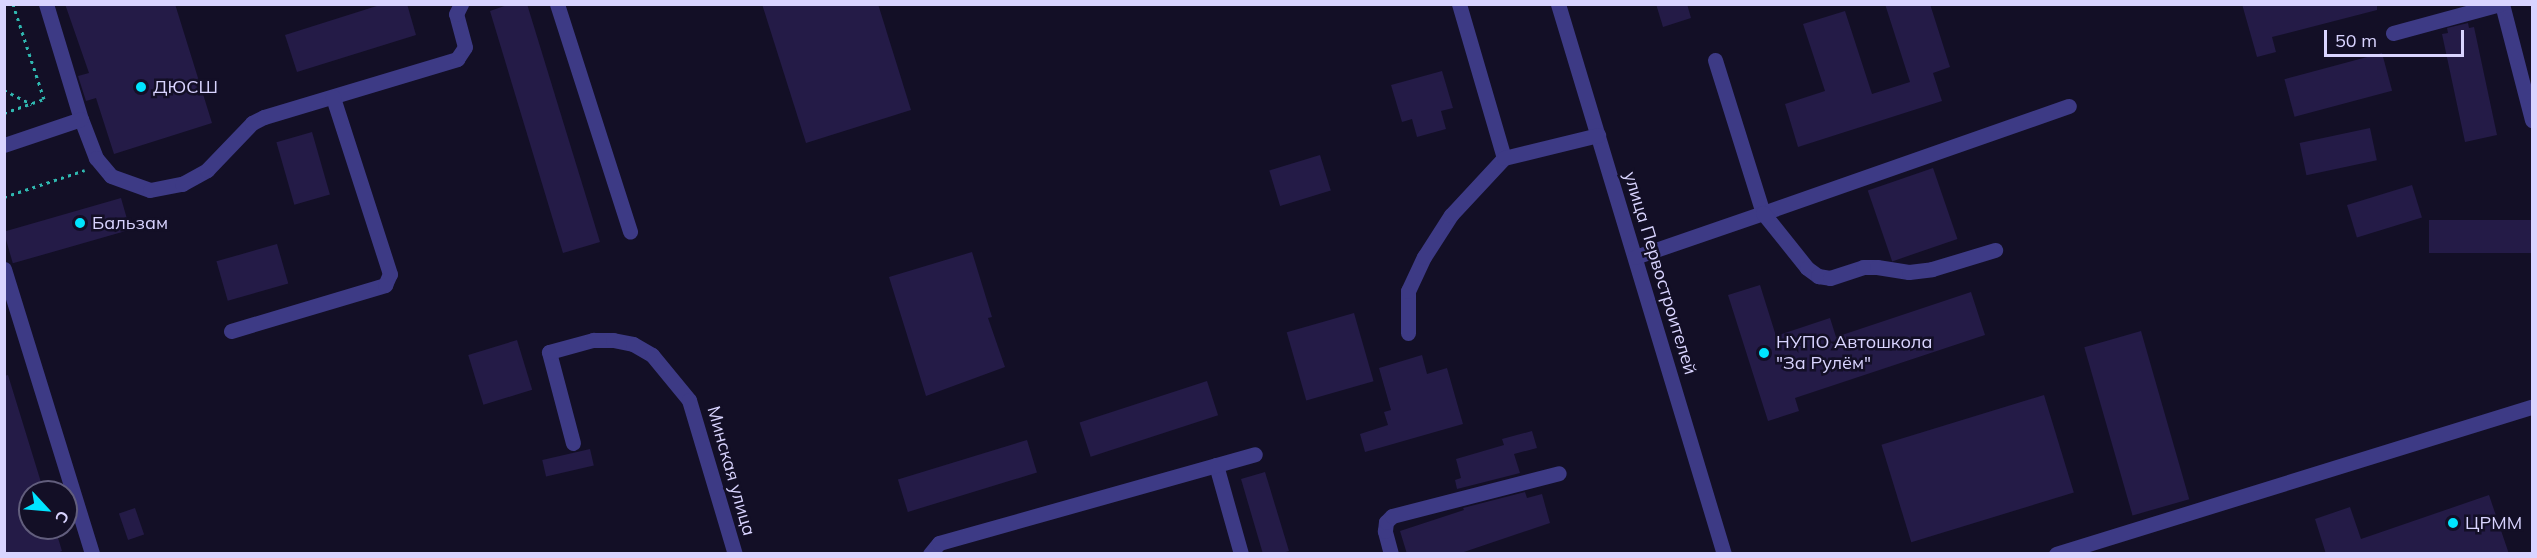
<!DOCTYPE html>
<meta charset="utf-8">
<style>
body{margin:0}
#map{position:relative;width:2537px;height:558px;overflow:hidden;background:#130f26;font-family:Mulish,sans-serif}
div>[style]{position:absolute}
[style*='--x']{left:calc(var(--x)*1px);top:calc(var(--y)*1px);width:calc(var(--w)*1px);rotate:calc(var(--a)*1deg)}
.building>*{inset:0;background:#241b47;transform-origin:0 0}
.path>*{height:3px;margin-top:-1.5px;transform-origin:0;background:repeating-linear-gradient(90deg,#2fb8b0 0 3px,transparent 0 7.5px)}
.minor>*{height:15px;margin:-7.5px;padding:0 7.5px;transform-origin:7.5px;border-radius:7.5px;background:#3d3a85}
.dots>*{width:16px;height:16px;translate:-50% -50%;box-sizing:border-box;border:3px solid #130f26;border-radius:50%}
span{translate:-50% -50%;white-space:nowrap;text-align:center;line-height:1.15;-webkit-text-stroke:5px #130f26;paint-order:stroke}
.poi-label{font-size:18px;color:#d9d4ff}
.left{translate:0 -50%;text-align:left}
.street-label{font-size:18px;color:#d9d4ff}
.frame{position:absolute;inset:0;border:6px solid #d9d4ff;pointer-events:none}
.north{position:absolute;left:18px;top:480px;width:60px;height:60px;box-sizing:border-box;background:#130f26;border:2px solid #625e7d;border-radius:50%;rotate:116deg;font-size:16px;font-weight:700;line-height:24px;text-align:center;color:#d9d4ff}
.north::after{content:'';display:block;margin:auto;width:21px;height:27px;background:#00e5ff;clip-path:polygon(50% 0,100% 100%,50% 72%,0 100%)}
.scale{position:absolute;left:2324px;top:30px;width:140px;height:27px;box-sizing:border-box;border:3px solid #d9d4ff;border-top:0;padding-left:8px;font-size:18px;line-height:21px;white-space:nowrap;color:#d9d4ff;-webkit-text-stroke:4px #130f26;paint-order:stroke}
</style>
<div id="map">
<div class="building">
<i style="clip-path:polygon(65px 4px,175px 4px,212px 123px,114px 154px,96px 98px,86px 101px,78px 76px,89px 73px)"></i>
<i style="clip-path:polygon(383px 4px,407px 4px,416px 35px,297px 72px,285px 35px)"></i>
<i style="clip-path:polygon(510px 4px,527px 4px,600px 242px,563px 253px,490px 11px)"></i>
<i style="clip-path:polygon(762px 4px,878px 4px,911px 110px,806px 143px)"></i>
<i style="clip-path:polygon(1656px 4px,1687px 4px,1691px 18px,1663px 27px)"></i>
<i style="clip-path:polygon(1885px 4px,1930px 4px,1950px 67px,1933px 73px,1942px 101px,1798px 147px,1785px 104px,1825px 91px,1803px 24px,1845px 11px,1872px 94px,1910px 82px)"></i>
<i style="clip-path:polygon(2242px 4px,2377px 4px,2377px 10px,2272px 37px,2276px 52px,2257px 57px)"></i>
<i style="clip-path:polygon(2468px 23px,2469px 28px,2474px 27px,2497px 135px,2465px 142px,2442px 34px,2448px 33px,2447px 28px)"></i>
<i style="left:2382px;top:53px;width:39px;height:101px;rotate:75deg"></i>
<i style="clip-path:polygon(1442px 71px,1453px 108px,1441px 111px,1446px 129px,1417px 137px,1412px 119px,1402px 122px,1391px 85px)"></i>
<i style="left:2370px;top:128px;width:33px;height:72px;rotate:78deg"></i>
<i style="left:312px;top:132px;width:65px;height:37px;rotate:74deg"></i>
<i style="left:1320px;top:155px;width:37px;height:53px;rotate:73deg"></i>
<i style="left:1933px;top:168px;width:75px;height:69px;rotate:71deg"></i>
<i style="left:2412px;top:185px;width:34px;height:68px;rotate:73deg"></i>
<i style="left:121px;top:198px;width:33px;height:122px;rotate:74deg"></i>
<i style="left:2532px;top:220px;width:33px;height:103px;rotate:90deg"></i>
<i style="left:277px;top:244px;width:41px;height:63px;rotate:74deg"></i>
<i style="clip-path:polygon(972px 252px,992px 317px,988px 318px,1005px 367px,926px 396px,889px 277px)"></i>
<i style="clip-path:polygon(1760px 285px,1776px 336px,1830px 318px,1836px 337px,1971px 292px,1985px 335px,1795px 398px,1799px 411px,1768px 421px,1728px 295px)"></i>
<i style="left:1354px;top:313px;width:71px;height:70px;rotate:74deg"></i>
<i style="left:2141px;top:331px;width:175px;height:59px;rotate:74deg"></i>
<i style="left:517px;top:340px;width:52px;height:51px;rotate:73deg"></i>
<i style="clip-path:polygon(1422px 355px,1427px 374px,1447px 368px,1463px 424px,1365px 452px,1360px 434px,1388px 425px,1384px 412px,1391px 410px,1379px 368px)"></i>
<i style="clip-path:polygon(8px 375px,44px 492px,30px 492px,30px 528px,55px 528px,62px 551px,55px 554px,4px 554px,4px 376px)"></i>
<i style="left:1207px;top:381px;width:36px;height:134px;rotate:72deg"></i>
<i style="left:2044px;top:395px;width:102px;height:170px;rotate:73deg"></i>
<i style="clip-path:polygon(1532px 431px,1537px 448px,1514px 454px,1520px 473px,1457px 489px,1455px 480px,1461px 478px,1456px 459px,1504px 445px,1502px 439px)"></i>
<i style="left:1027px;top:440px;width:34px;height:135px;rotate:73deg"></i>
<i style="left:590px;top:449px;width:17px;height:49px;rotate:77deg"></i>
<i style="clip-path:polygon(1265px 472px,1289px 551px,1279px 554px,1263px 554px,1241px 479px)"></i>
<i style="clip-path:polygon(1525px 492px,1527px 498px,1542px 494px,1550px 523px,1458px 554px,1407px 554px,1400px 531px,1464px 510px,1463px 508px)"></i>
<i style="clip-path:polygon(2489px 495px,2509px 554px,2326px 554px,2315px 519px,2350px 507px,2361px 539px)"></i>
<i style="left:135px;top:508px;width:28px;height:17px;rotate:71deg"></i>
</div>
<div class="path">
<i style="--x:4;--y:90;--w:31;--a:27"></i>
<i style="--x:4;--y:113;--w:42;--a:-19.3"></i>
<i style="--x:44;--y:99;--w:100;--a:-108.1"></i>
<i style="--x:4;--y:197;--w:85;--a:-18.4"></i>
</div>
<div class="minor">
<i style="--x:46;--y:4;--w:120;--a:73.1"></i>
<i style="--x:81;--y:119;--w:42;--a:69"></i>
<i style="--x:96;--y:158;--w:23;--a:50"></i>
<i style="--x:111;--y:176;--w:41;--a:19.7"></i>
<i style="--x:150;--y:190;--w:33;--a:-11"></i>
<i style="--x:182;--y:184;--w:29;--a:-29"></i>
<i style="--x:207;--y:170;--w:65;--a:-46.2"></i>
<i style="--x:252;--y:123;--w:13;--a:-27"></i>
<i style="--x:264;--y:117;--w:202;--a:-16.7"></i>
<i style="--x:457;--y:59;--w:14;--a:-56"></i>
<i style="--x:465;--y:47;--w:34;--a:-105"></i>
<i style="--x:456;--y:14;--w:11;--a:-63"></i>
<i style="--x:557;--y:4;--w:239;--a:72.2"></i>
<i style="--x:1459;--y:4;--w:160;--a:73.7"></i>
<i style="--x:1558;--y:4;--w:575;--a:73.21"></i>
<i style="--x:2502;--y:4;--w:120;--a:75.5"></i>
<i style="--x:2393;--y:33;--w:111;--a:-15.2"></i>
<i style="--x:1715;--y:60;--w:160;--a:72.6"></i>
<i style="--x:1763;--y:213;--w:324;--a:-19.3"></i>
<i style="--x:4;--y:145;--w:81;--a:-18.7"></i>
<i style="--x:1635;--y:257;--w:135;--a:-19"></i>
<i style="--x:1763;--y:213;--w:70;--a:51.3"></i>
<i style="--x:1807;--y:268;--w:14;--a:36"></i>
<i style="--x:1818;--y:276;--w:12;--a:9"></i>
<i style="--x:1830;--y:278;--w:35;--a:-18"></i>
<i style="--x:1863;--y:267;--w:14;--a:0"></i>
<i style="--x:1877;--y:267;--w:32;--a:9"></i>
<i style="--x:1909;--y:272;--w:23;--a:-7"></i>
<i style="--x:1932;--y:269;--w:66;--a:-16.8"></i>
<i style="--x:4;--y:269;--w:298;--a:72.8"></i>
<i style="--x:231;--y:331;--w:161;--a:-16.6"></i>
<i style="--x:385;--y:285;--w:12;--a:-66"></i>
<i style="--x:390;--y:274;--w:186;--a:-107.9"></i>
<i style="--x:1408;--y:333;--w:42;--a:-90"></i>
<i style="--x:1408;--y:291;--w:38;--a:-65"></i>
<i style="--x:1424;--y:257;--w:50;--a:-57.3"></i>
<i style="--x:1451;--y:215;--w:78;--a:-47.1"></i>
<i style="--x:1504;--y:158;--w:97;--a:-13.7"></i>
<i style="--x:573;--y:443;--w:94;--a:-104.8"></i>
<i style="--x:549;--y:352;--w:46;--a:-15.3"></i>
<i style="--x:593;--y:340;--w:20;--a:0"></i>
<i style="--x:613;--y:340;--w:20;--a:11"></i>
<i style="--x:633;--y:344;--w:22;--a:30"></i>
<i style="--x:652;--y:355;--w:58;--a:50.6"></i>
<i style="--x:689;--y:400;--w:161;--a:73.4"></i>
<i style="--x:1216;--y:465;--w:92;--a:74.3"></i>
<i style="--x:930;--y:554;--w:14;--a:-51"></i>
<i style="--x:939;--y:543;--w:328;--a:-15.7"></i>
<i style="--x:1391;--y:554;--w:24;--a:-105"></i>
<i style="--x:1385;--y:531;--w:9;--a:-84"></i>
<i style="--x:1386;--y:522;--w:8;--a:-45"></i>
<i style="--x:1392;--y:516;--w:172;--a:-14.4"></i>
<i style="--x:2056;--y:554;--w:498;--a:-17.2"></i>
</div>
<div class="dots">
<i style="left:141px;top:87px;background:#00e5ff"></i>
<i style="left:80px;top:223px;background:#00e5ff"></i>
<i style="left:1764px;top:353px;background:#00e5ff"></i>
<i style="left:2453px;top:523px;background:#00e5ff"></i>
</div>
<div class="poi-label">
<span class="left" style="left:153px;top:87px">ДЮСШ</span>
<span class="left" style="left:92px;top:223px">Бальзам</span>
<span class="left" style="left:1776px;top:353px">НУПО Автошкола<br>"За Рулём"</span>
<span class="left" style="left:2465px;top:523px">ЦРММ</span>
</div>
<div class="street-label">
<span style="left:1660px;top:273px;rotate:73deg">улица Первостроителей</span>
<span style="left:731px;top:471px;rotate:74deg">Минская улица</span>
</div>
<div class="frame"></div>
<div class="north">С</div>
<div class="scale">50 m</div>
</div>
